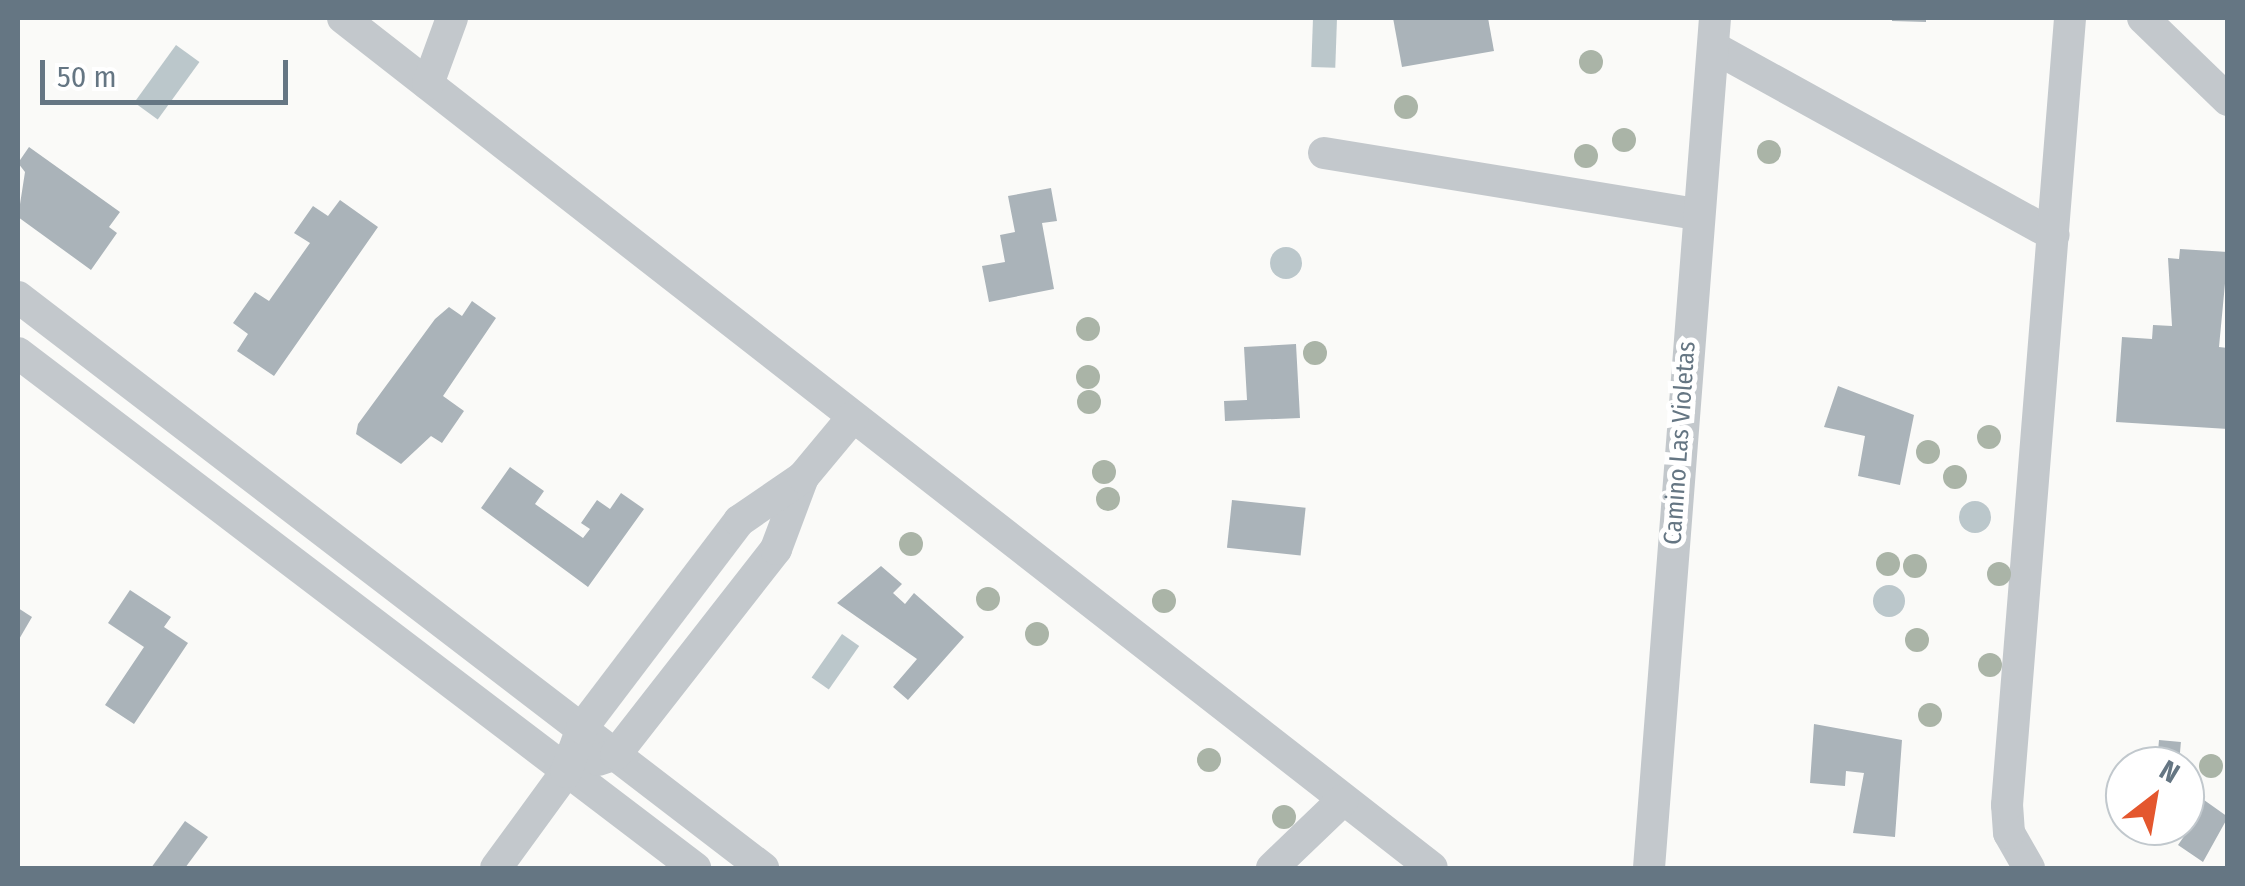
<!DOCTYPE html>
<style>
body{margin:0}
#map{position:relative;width:2245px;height:886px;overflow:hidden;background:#fafaf8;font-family:"Fira Sans Condensed",sans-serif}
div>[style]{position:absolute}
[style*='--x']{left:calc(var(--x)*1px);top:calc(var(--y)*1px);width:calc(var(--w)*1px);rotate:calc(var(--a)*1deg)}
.water>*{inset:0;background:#bbc7cb;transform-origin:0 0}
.round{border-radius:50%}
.building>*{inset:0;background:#aab3b9;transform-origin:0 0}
.minor>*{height:32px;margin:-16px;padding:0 16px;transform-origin:16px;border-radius:16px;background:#c3c8cc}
.trees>*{width:24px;height:24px;margin:-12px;border-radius:50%;background:#aab4a7}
span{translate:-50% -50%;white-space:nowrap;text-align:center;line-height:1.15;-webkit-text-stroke:10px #fff;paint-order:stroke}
.street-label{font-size:25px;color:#657683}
.frame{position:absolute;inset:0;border:20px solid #657683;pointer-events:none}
.north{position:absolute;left:2105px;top:746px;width:100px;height:100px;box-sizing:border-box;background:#fff;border:2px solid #c1c8cd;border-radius:50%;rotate:31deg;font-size:28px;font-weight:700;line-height:40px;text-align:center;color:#657683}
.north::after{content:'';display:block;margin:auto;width:35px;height:45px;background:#e4572e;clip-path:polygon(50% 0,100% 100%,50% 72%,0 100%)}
.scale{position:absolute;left:40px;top:60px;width:248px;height:45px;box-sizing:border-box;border:5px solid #657683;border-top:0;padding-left:12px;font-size:30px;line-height:35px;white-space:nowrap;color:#657683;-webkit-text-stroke:8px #fff;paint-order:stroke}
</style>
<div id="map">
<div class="water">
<i style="left:1313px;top:18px;width:24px;height:49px;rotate:2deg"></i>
<i style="left:176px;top:45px;width:29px;height:71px;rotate:36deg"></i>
<i class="round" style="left:1270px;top:247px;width:32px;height:32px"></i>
<i class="round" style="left:1959px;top:501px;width:32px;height:32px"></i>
<i class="round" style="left:1873px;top:585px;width:32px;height:32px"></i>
<i style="left:842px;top:634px;width:21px;height:53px;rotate:35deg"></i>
</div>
<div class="building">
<i style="clip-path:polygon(1393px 18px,1488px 18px,1494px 51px,1402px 67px)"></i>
<i style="clip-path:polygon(1892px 18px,1926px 18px,1926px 22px,1892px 21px)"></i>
<i style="clip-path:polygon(29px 147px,120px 212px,109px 227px,117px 233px,91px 270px,18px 217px,25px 172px,18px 163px)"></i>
<i style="clip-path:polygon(1051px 188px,1057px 221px,1042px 223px,1054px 289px,989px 302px,982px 266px,1005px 262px,1000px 235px,1015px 232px,1008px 196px)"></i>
<i style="clip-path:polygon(340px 200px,378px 227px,274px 376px,237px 351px,248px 334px,233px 323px,255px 292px,269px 301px,310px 243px,294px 233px,313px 206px,328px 216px)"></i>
<i style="clip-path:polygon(2180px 249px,2228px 252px,2219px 347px,2228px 348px,2228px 429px,2116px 422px,2122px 337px,2152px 339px,2153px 325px,2172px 326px,2168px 258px,2179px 259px)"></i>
<i style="clip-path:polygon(472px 301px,496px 318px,443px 396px,464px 411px,442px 443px,431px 436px,401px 464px,356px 434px,358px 424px,435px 319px,449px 307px,462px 316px)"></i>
<i style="clip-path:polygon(1296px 344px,1300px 418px,1225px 421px,1224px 401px,1247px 400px,1244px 347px)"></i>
<i style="clip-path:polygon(1838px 386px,1914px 415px,1900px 485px,1858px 476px,1865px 436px,1824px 427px)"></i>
<i style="clip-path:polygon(510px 467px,544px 491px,535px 504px,583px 538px,590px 529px,581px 523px,597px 500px,610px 509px,621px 493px,644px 509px,588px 587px,481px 508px)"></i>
<i style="left:1232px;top:500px;width:74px;height:48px;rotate:6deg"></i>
<i style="clip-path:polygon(881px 566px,902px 584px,893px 593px,905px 604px,914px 593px,964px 637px,908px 700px,893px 687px,917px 659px,837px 603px)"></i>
<i style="clip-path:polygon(130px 590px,171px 617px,164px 627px,188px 643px,134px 724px,105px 705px,144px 647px,108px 623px)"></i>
<i style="clip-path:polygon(18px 608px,32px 617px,18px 641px)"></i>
<i style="clip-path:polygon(1814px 724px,1902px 740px,1895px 837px,1853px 833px,1864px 773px,1846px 771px,1845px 786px,1810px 783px)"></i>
<i style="left:2159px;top:740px;width:22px;height:26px;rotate:5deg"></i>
<i style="clip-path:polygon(2116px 786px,2125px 787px,2125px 810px,2114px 810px)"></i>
<i style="clip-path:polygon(2197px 795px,2228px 817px,2203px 862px,2178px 845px,2187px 832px,2179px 826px,2185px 796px)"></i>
<i style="clip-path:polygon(185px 821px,208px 837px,185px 868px,151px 868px)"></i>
</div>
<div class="minor">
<i style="--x:343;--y:18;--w:1381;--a:37.97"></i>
<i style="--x:2143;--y:18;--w:118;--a:44"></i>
<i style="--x:1713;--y:47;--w:389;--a:28.9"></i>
<i style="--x:428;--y:84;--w:70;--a:-70"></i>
<i style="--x:1324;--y:153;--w:377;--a:9.3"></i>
<i style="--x:18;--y:297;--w:939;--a:37.47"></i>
<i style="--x:18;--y:353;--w:851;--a:37.26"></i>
<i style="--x:598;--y:760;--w:19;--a:-18"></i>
<i style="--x:616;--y:754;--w:260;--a:-52"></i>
<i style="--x:776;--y:549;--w:77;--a:-69.4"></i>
<i style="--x:496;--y:868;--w:119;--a:-53.9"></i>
<i style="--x:566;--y:772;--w:47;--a:-70"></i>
<i style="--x:582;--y:728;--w:260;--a:-52.8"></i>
<i style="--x:739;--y:521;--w:78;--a:-34.5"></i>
<i style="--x:803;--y:477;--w:78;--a:-50.2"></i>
<i style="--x:1272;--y:868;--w:98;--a:-43.8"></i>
<i style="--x:1649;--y:868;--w:853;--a:-85.56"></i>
<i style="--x:2029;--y:868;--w:40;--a:-119.7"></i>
<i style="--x:2009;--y:833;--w:28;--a:-94"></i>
<i style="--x:2007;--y:805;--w:790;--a:-85.42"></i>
</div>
<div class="trees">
<i style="left:1591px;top:62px"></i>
<i style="left:1406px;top:107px"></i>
<i style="left:1624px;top:140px"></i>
<i style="left:1769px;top:152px"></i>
<i style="left:1586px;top:156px"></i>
<i style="left:1088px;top:329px"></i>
<i style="left:1315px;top:353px"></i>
<i style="left:1088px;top:377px"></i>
<i style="left:1089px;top:402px"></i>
<i style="left:1989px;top:437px"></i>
<i style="left:1928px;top:452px"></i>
<i style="left:1104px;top:472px"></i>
<i style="left:1955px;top:477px"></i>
<i style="left:1108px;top:499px"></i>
<i style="left:911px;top:544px"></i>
<i style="left:1888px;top:564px"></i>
<i style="left:1915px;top:566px"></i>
<i style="left:1999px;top:574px"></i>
<i style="left:988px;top:599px"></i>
<i style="left:1164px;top:601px"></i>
<i style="left:1037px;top:634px"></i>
<i style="left:1917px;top:640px"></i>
<i style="left:1990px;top:665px"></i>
<i style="left:1930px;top:715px"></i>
<i style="left:1209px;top:760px"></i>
<i style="left:2211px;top:766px"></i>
<i style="left:1284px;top:817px"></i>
</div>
<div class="street-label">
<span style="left:1680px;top:443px;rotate:-86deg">Camino Las Violetas</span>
</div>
<div class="frame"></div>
<div class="north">N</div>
<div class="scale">50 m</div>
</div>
